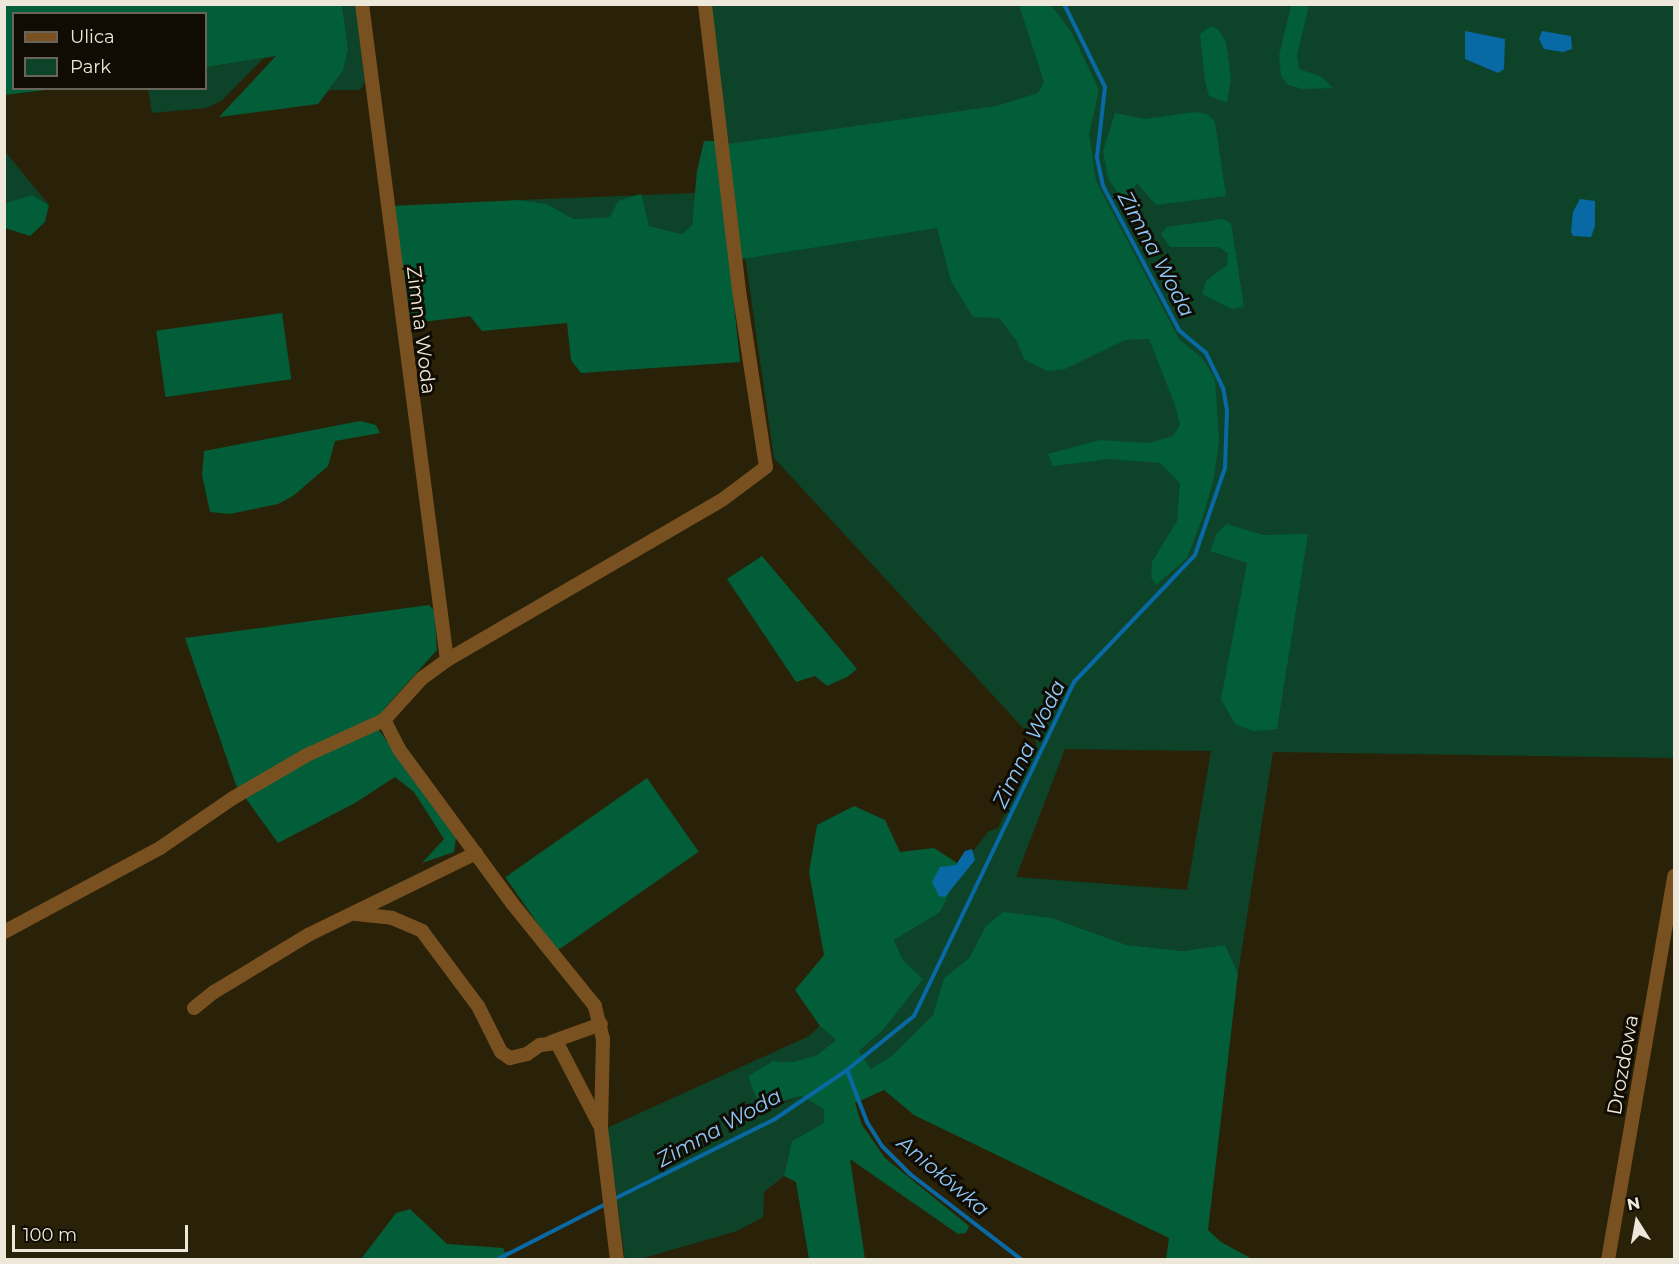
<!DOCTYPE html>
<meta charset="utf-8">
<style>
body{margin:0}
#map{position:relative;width:1679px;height:1264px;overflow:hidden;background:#2a2208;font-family:Montserrat,sans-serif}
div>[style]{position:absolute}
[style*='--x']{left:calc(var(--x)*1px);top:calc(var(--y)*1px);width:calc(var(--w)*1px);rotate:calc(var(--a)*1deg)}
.green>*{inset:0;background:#0d4329}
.forest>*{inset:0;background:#025e38;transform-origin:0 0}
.water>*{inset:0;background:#0969a5}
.stream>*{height:4px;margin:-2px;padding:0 2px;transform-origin:2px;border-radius:2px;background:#0969a5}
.minor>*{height:14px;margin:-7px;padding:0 7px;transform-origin:7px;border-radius:7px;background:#795121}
span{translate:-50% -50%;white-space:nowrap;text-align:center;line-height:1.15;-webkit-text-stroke:6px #100c03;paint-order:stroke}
.street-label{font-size:20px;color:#ede8d9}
.water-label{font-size:21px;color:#8ec8fa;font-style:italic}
.frame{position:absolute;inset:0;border:6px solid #ede8d9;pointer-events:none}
.legend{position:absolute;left:12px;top:12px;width:195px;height:78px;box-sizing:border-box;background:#100c03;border:2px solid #686459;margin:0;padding:8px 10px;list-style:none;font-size:18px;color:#ede8d9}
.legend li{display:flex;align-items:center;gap:12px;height:30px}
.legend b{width:30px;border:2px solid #686459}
.north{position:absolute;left:1607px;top:1192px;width:60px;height:60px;-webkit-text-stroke:4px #100c03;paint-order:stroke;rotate:349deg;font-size:16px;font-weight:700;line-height:24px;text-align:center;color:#ede8d9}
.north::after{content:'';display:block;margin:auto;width:21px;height:27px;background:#ede8d9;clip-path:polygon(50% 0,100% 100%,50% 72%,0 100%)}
.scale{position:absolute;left:12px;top:1225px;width:176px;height:27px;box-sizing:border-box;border:3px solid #ede8d9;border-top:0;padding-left:8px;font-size:18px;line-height:21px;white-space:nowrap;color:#ede8d9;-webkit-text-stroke:4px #100c03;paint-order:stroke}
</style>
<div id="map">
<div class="green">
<i style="clip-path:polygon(342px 5px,356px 5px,365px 82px,360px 90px,329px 90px,343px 71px,348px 49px)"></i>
<i style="clip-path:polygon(evenodd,709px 5px,1674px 5px,1674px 758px,1273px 752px,1238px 973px,1225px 945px,1183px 951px,1127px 945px,1052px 918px,986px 926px,969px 958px,944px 978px,933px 1015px,893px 1055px,871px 1069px,859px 1051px,883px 1030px,923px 979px,903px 960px,894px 940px,911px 929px,989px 831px,998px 828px,1037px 743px,774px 458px,709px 5px,1065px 749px,1211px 751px,1187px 890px,1016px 877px,1065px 749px)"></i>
<i style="clip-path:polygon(264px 58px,221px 101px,206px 108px,152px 113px,148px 89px,206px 88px,206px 67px)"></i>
<i style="clip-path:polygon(4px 150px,49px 205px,32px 195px,5px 203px)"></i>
<i style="clip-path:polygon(695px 193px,692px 225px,682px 234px,649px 226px,618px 201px,611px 217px,574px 219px,547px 204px,519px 200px)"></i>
<i style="clip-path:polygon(820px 1026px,836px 1040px,817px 1055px,793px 1062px,773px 1061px,748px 1076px,752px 1086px,776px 1106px,801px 1096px,824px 1109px,824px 1123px,792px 1141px,784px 1176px,764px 1192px,763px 1217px,737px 1231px,640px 1259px,625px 1259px,607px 1128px,809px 1036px)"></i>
</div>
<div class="forest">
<i style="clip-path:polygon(4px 5px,342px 5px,348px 49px,343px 71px,318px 104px,219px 117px,276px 56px,206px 67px,206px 14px,14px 14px,14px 88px,54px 89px,5px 95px)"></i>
<i style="clip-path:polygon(1019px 5px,1051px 5px,1072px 33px,1099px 90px,1089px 134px,1096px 181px,1179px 339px,1202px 358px,1215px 378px,1219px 440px,1214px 478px,1202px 519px,1187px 558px,1156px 585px,1151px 577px,1152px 562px,1177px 521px,1180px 483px,1160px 463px,1109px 459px,1053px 466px,1048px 454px,1100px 440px,1149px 443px,1173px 436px,1180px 425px,1175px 405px,1149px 339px,1125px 340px,1065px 369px,1047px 371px,1025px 360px,1016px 340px,999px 318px,973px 317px,951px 281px,937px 228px,742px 259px,728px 144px,996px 106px,1038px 93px,1044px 82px)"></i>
<i style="clip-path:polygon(1291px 5px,1309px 5px,1297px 55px,1299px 69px,1322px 77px,1333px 88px,1303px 89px,1288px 85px,1281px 76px,1279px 56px)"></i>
<i style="clip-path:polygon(1211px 26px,1218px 29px,1226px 42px,1231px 78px,1227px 103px,1209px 96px,1205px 81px,1200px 34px)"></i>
<i style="clip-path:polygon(1195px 112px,1207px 114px,1215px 122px,1226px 196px,1156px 205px,1137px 183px,1127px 200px,1122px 200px,1108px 178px,1103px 151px,1115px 113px,1145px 119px)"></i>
<i style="clip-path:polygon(704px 141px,717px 141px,740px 362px,581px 373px,571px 360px,567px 323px,482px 331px,470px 316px,415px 323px,406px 313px,391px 206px,519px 200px,547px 204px,574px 219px,610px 217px,618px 201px,641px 194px,649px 226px,682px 234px,692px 225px,697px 171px)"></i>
<i style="clip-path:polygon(32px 195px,49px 205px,45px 222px,30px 236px,5px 228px,5px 203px)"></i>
<i style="clip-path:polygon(1222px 219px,1231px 223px,1244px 307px,1232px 309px,1202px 294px,1206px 281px,1227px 265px,1228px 253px,1218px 247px,1170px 247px,1161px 234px,1167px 227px)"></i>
<i style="left:282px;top:313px;width:67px;height:127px;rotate:82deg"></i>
<i style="clip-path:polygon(360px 421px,376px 425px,380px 433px,335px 441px,328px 466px,293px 496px,278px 504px,230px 514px,210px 512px,202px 475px,204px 451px)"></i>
<i style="clip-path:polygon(1227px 524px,1263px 535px,1308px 534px,1277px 729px,1253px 731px,1235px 724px,1221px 699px,1247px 563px,1210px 551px,1217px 533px)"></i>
<i style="clip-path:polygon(762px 556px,857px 669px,847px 677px,827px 686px,815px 676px,796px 682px,727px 579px)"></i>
<i style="clip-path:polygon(429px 605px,434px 610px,437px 650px,384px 709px,379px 730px,456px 838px,454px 852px,422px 863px,444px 839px,414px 792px,395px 777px,355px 803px,278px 843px,236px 785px,185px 638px)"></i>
<i style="left:647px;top:778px;width:90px;height:173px;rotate:55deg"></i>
<i style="clip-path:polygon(854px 806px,885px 820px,900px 852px,934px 848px,962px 866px,940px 912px,894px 940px,903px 960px,923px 979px,883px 1030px,859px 1051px,871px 1069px,893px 1055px,933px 1015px,944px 978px,969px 958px,986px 926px,1003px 912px,1052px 918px,1127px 945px,1183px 951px,1225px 945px,1238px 973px,1208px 1230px,1221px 1242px,1252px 1259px,1166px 1259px,1169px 1238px,914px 1115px,884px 1090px,855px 1103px,862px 1125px,885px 1158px,969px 1226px,966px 1233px,958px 1234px,850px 1159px,865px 1259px,809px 1259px,796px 1182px,784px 1176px,792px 1141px,824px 1123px,824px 1109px,801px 1096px,760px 1108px,748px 1076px,773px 1061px,793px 1062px,817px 1055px,836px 1040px,820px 1026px,795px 990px,824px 955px,809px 872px,817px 825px)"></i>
<i style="clip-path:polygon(410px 1209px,447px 1244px,503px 1248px,508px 1259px,361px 1259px,396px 1213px)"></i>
</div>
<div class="water">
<i style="clip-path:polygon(1465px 31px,1505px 39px,1504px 69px,1498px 73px,1465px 59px)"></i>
<i style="clip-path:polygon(1542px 31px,1571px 36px,1572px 49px,1563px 52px,1544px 49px,1539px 39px)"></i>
<i style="clip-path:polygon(1580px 199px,1595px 201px,1595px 226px,1591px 237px,1573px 236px,1571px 232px,1573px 212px)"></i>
<i style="clip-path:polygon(972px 849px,975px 860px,945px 897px,939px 896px,932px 882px,940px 867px,956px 865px,965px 851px)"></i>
</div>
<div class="stream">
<i style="--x:847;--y:1070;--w:56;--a:69"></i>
<i style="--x:867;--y:1122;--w:28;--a:58"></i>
<i style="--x:882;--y:1146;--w:40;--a:45"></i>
<i style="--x:910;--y:1174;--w:141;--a:37.5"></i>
<i style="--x:614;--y:1199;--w:180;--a:-26.4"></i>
<i style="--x:775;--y:1119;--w:87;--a:-34.2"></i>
<i style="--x:847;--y:1070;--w:86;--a:-38.9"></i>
<i style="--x:914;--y:1016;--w:370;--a:-64.4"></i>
<i style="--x:1074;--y:682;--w:175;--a:-46.4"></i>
<i style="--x:1195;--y:555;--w:92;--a:-71"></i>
<i style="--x:1225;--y:468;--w:58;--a:-88"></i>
<i style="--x:1227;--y:410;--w:22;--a:-100"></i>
<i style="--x:1223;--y:388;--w:39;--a:-116"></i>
<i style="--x:1206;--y:353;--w:35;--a:-140"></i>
<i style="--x:1179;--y:330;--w:163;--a:-117.8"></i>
<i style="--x:1103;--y:186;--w:30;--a:-102"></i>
<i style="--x:1097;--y:157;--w:70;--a:-83.5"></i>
<i style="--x:1105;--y:87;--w:93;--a:-116.3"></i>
<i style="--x:496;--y:1260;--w:126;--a:-27"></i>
</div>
<div class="minor">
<i style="--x:362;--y:4;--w:661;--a:82.62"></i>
<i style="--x:356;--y:914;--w:36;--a:6"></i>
<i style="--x:392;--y:918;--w:33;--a:23"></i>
<i style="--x:422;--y:931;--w:94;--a:53.3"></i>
<i style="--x:478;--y:1006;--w:51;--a:63.4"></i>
<i style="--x:501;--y:1052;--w:11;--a:34"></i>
<i style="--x:510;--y:1058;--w:17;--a:-13"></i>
<i style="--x:527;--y:1054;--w:16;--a:-35"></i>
<i style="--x:540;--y:1045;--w:17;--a:-7"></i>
<i style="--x:557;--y:1043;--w:91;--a:62.6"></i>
<i style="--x:4;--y:932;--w:177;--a:-28.3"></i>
<i style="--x:160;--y:848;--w:88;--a:-34.4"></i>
<i style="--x:233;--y:798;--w:86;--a:-30.2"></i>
<i style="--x:307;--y:755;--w:85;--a:-24.4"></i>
<i style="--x:194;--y:1008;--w:26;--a:-39"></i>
<i style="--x:214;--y:992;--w:110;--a:-31.2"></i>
<i style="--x:308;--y:935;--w:187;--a:-26"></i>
<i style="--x:551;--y:1042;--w:53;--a:-19.8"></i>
<i style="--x:617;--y:1260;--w:134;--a:-96.9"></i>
<i style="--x:601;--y:1127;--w:88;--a:-88.7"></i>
<i style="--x:603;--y:1039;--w:34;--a:-104"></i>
<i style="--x:595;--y:1006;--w:132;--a:-128.9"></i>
<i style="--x:512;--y:903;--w:191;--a:-126.3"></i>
<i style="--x:399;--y:749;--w:33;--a:-117"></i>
<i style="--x:384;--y:720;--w:55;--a:-47.9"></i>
<i style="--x:421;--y:679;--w:32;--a:-36"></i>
<i style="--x:447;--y:660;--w:318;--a:-30.2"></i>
<i style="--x:722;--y:500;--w:55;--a:-36.9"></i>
<i style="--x:766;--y:467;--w:179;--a:-98.7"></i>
<i style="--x:739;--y:290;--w:288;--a:-96.8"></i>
<i style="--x:1608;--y:1260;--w:390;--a:-80.2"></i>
</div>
<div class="street-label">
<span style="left:421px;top:330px;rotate:83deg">Zimna Woda</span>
<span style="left:1623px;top:1065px;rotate:-80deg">Drozdowa</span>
</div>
<div class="water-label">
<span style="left:1156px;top:254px;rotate:62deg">Zimna Woda</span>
<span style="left:1029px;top:744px;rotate:-64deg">Zimna Woda</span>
<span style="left:719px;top:1128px;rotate:-29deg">Zimna Woda</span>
<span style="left:943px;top:1176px;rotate:40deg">Aniołówka</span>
</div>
<div class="frame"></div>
<ul class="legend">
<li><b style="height:8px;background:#795121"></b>Ulica</li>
<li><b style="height:16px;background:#0d4329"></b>Park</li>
</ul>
<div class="north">N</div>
<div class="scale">100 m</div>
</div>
